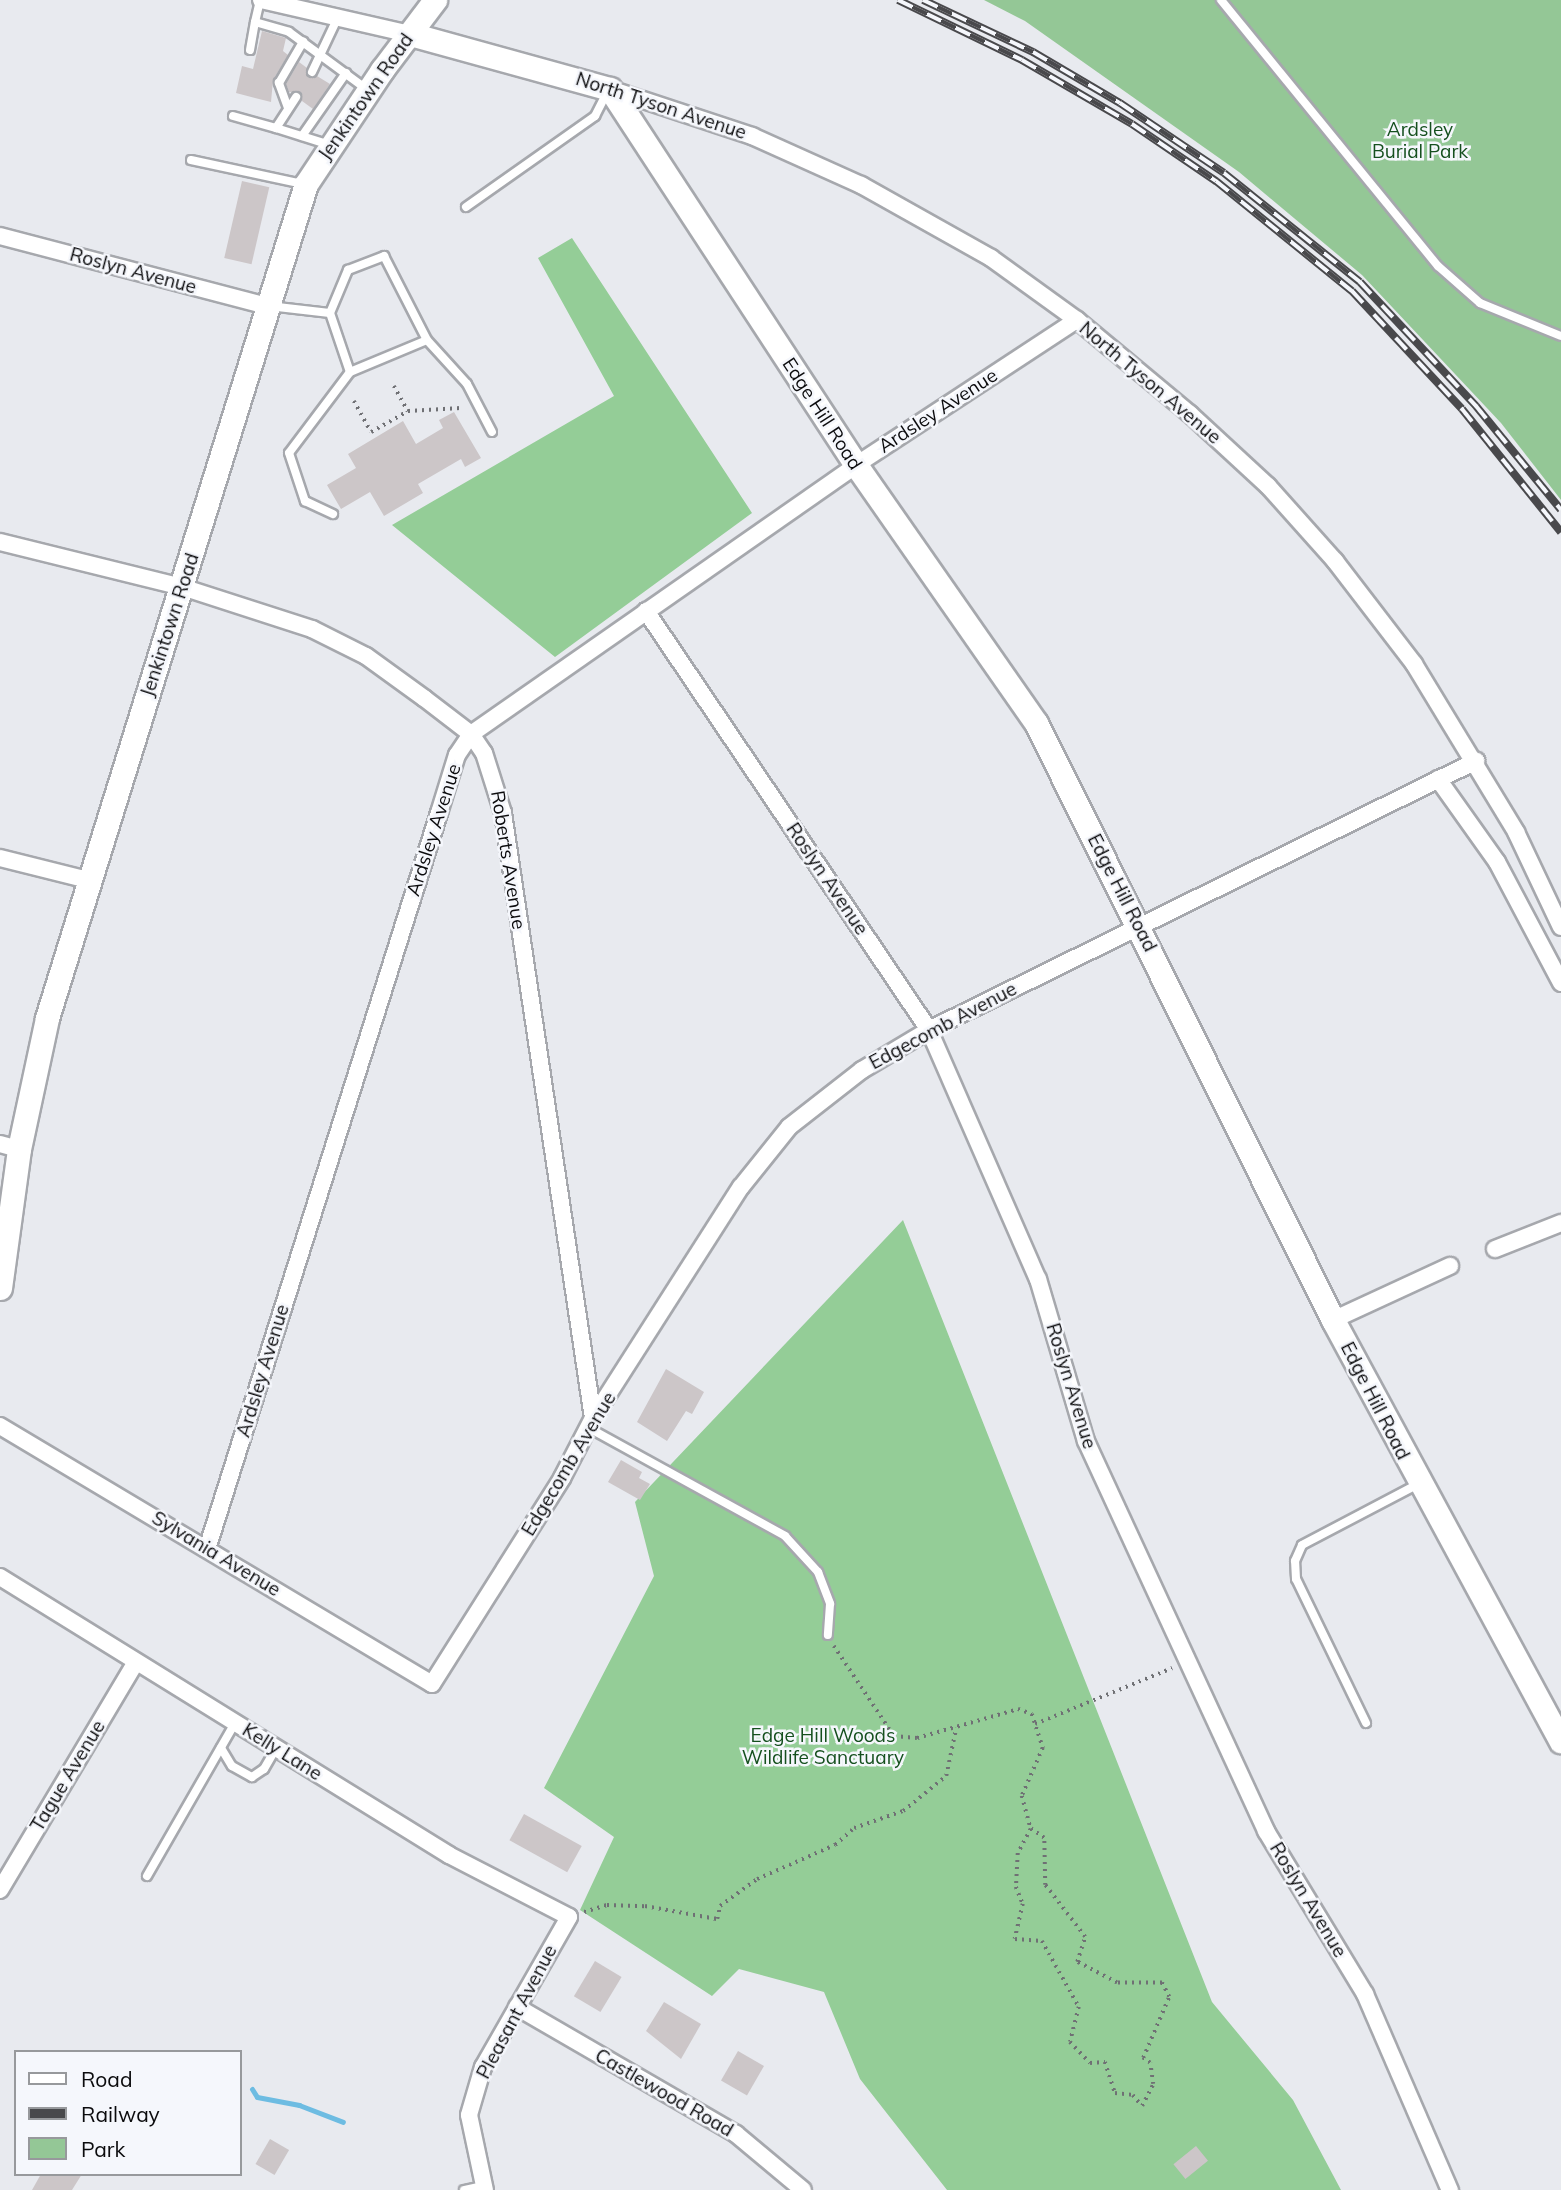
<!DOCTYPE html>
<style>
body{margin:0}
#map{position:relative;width:1561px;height:2190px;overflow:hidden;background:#e8eaef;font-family:Mulish,sans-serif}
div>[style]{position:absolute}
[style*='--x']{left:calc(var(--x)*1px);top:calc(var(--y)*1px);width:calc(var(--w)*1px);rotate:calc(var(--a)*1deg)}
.green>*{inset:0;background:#94c796}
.forest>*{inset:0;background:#94cd97}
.stream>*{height:5px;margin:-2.5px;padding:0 2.5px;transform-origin:2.5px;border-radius:2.5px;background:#6dbce2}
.building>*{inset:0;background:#ccc6c8;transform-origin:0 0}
.path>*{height:3.5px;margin-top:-1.75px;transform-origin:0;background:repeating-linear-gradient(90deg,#6f7074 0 2px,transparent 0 7px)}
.roads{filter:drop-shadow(2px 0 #a6a8ad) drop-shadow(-2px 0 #a6a8ad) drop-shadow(0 2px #a6a8ad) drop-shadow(0 -2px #a6a8ad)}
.lane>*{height:8px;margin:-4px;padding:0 4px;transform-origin:4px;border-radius:4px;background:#fff}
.street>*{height:16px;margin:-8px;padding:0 8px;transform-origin:8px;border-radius:8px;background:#fff}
.secondary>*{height:23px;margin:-11.5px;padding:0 11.5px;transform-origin:11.5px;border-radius:11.5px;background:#fff}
.rail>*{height:8px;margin-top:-4px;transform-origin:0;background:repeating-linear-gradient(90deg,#f5f7fc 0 16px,#49494c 0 32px);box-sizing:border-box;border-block:2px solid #49494c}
span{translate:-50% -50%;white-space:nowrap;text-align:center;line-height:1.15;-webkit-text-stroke:5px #f5f7fc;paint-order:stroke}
.street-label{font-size:19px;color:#0b0b0d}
.park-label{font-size:19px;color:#15501e}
.legend{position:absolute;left:14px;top:2050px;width:228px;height:126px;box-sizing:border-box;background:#f5f7fc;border:2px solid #97999c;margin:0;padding:9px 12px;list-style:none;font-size:21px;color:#0b0b0d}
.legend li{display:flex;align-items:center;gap:14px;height:35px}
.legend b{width:35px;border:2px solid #97999c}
</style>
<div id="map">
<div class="green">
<i style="clip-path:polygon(984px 0,1561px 0,1561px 500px,1501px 423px,1362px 275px,1239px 172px,1025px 21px)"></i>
</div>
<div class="forest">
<i style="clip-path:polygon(572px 238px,752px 513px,555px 657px,392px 525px,614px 396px,538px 258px)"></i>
<i style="clip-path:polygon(903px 1220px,1212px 2002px,1293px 2100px,1341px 2190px,947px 2190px,860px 2079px,824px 1992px,739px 1969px,712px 1996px,580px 1910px,614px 1837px,544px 1788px,654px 1576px,635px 1502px)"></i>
</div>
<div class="stream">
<i style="--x:252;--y:2089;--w:9;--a:58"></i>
<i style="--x:257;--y:2097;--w:43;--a:10.8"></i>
<i style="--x:299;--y:2105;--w:47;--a:21.1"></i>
</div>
<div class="building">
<i style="clip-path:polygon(262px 31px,286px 38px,283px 51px,288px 55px,273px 80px,271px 102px,236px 93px,242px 66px,253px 69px)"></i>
<i style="clip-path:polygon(299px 62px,307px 68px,309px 78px,317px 76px,330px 84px,313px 109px,302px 101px,300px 92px,289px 92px,286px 84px)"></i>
<i style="left:242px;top:181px;width:28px;height:79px;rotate:13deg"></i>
<i style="clip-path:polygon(454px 412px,481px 458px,465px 467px,461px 459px,418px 484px,423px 493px,384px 516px,370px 492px,341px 509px,327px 485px,356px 468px,348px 454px,403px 421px,416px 444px,443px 428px,439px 420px)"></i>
<i style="clip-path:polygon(666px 1369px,704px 1392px,692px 1414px,686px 1411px,667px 1441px,637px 1422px)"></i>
<i style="clip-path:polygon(621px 1460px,642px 1472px,639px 1478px,650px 1484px,640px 1500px,608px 1482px)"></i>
<i style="left:524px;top:1814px;width:66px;height:30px;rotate:29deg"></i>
<i style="left:595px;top:1961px;width:31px;height:41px;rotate:31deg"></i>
<i style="clip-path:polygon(664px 2002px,701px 2024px,681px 2059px,646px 2031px)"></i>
<i style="left:738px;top:2051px;width:30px;height:34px;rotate:30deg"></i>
<i style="left:270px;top:2139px;width:22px;height:29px;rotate:30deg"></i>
<i style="left:1196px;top:2146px;width:19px;height:29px;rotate:51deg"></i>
<i style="clip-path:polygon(41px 2174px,82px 2174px,72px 2190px,32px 2190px)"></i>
</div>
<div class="path">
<i style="--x:394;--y:386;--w:29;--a:61"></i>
<i style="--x:354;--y:401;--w:35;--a:61"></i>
<i style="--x:371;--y:432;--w:43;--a:-29.6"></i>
<i style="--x:408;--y:411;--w:53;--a:-3.2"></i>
<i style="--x:834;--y:1646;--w:108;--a:56.3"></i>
<i style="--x:894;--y:1736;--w:23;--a:5"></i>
<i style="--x:917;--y:1738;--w:105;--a:-16"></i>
<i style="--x:1018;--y:1709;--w:15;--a:20"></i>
<i style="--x:1032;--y:1714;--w:36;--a:72"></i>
<i style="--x:1043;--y:1748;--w:52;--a:113.6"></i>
<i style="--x:1022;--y:1796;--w:34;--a:75"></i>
<i style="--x:1031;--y:1829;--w:27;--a:118"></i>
<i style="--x:1018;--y:1853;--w:34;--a:93"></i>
<i style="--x:1016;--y:1887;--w:18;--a:68"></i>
<i style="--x:1023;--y:1904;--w:36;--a:103"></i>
<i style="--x:1015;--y:1939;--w:27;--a:4"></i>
<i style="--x:1042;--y:1941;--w:76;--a:60.7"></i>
<i style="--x:1079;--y:2007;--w:36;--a:104"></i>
<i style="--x:1070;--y:2042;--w:29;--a:46"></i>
<i style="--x:1090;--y:2063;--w:15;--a:-4"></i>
<i style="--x:1105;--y:2062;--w:33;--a:72"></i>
<i style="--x:1115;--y:2093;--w:18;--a:6"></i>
<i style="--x:1133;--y:2095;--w:14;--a:51"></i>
<i style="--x:1142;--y:2106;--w:25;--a:-63"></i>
<i style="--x:1153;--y:2084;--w:21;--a:-98"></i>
<i style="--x:1150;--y:2063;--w:9;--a:-144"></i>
<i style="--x:1143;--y:2058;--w:66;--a:-66.9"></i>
<i style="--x:1169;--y:1997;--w:16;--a:-117"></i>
<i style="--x:1162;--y:1983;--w:45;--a:180"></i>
<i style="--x:1117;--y:1983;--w:45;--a:-152.3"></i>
<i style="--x:1077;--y:1962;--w:26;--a:-72"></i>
<i style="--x:1085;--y:1937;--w:66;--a:-127.6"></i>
<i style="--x:1045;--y:1885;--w:47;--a:-91.2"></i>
<i style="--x:1044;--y:1838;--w:16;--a:-145"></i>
<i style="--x:1035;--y:1724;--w:148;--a:-22.2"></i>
<i style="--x:584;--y:1912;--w:24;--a:-17"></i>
<i style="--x:607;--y:1905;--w:38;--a:2"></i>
<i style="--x:645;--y:1906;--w:73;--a:10.2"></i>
<i style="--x:717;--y:1919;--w:13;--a:-77"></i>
<i style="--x:720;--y:1906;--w:46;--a:-36.1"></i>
<i style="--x:757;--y:1879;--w:85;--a:-23.6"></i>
<i style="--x:835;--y:1845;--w:25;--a:-42"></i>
<i style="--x:854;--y:1828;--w:52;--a:-19.1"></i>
<i style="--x:903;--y:1811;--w:55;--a:-39.1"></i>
<i style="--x:946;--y:1776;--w:49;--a:-78.2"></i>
</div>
<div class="roads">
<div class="lane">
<i style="--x:1221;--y:0;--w:343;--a:50.8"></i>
<i style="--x:1438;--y:266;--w:56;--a:41.4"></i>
<i style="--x:1480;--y:303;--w:87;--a:22.2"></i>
<i style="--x:255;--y:22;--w:23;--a:-77"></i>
<i style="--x:250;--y:50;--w:28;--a:-80"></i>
<i style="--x:255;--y:22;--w:35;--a:16"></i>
<i style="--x:289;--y:32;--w:94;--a:36.4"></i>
<i style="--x:312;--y:72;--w:59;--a:-64.7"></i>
<i style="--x:288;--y:108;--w:27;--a:-110"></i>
<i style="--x:279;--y:83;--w:48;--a:-59.7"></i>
<i style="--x:233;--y:116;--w:45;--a:15.6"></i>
<i style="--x:276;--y:128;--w:37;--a:-57"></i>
<i style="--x:276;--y:128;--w:57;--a:17.5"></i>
<i style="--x:302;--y:136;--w:77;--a:-55.1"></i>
<i style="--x:191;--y:160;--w:115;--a:12.1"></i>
<i style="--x:466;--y:207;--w:158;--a:-35.2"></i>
<i style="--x:595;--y:116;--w:28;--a:-63"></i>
<i style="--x:269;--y:306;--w:61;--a:6.5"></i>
<i style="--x:330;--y:313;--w:62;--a:71.3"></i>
<i style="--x:350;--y:372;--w:101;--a:127"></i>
<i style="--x:289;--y:453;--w:51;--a:71.6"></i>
<i style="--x:305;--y:501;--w:31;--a:25"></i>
<i style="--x:330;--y:313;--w:47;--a:-67.3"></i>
<i style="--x:348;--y:270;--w:39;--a:-21"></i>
<i style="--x:384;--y:256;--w:94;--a:62.9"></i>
<i style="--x:350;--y:372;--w:83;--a:-22.6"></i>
<i style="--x:427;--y:340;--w:59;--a:47.7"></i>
<i style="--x:467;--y:384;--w:54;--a:62.5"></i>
<i style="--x:587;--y:1427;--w:226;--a:28.8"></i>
<i style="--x:785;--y:1536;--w:49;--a:47.5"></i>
<i style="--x:818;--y:1572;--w:34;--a:69"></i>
<i style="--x:830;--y:1604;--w:31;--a:94"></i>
<i style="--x:1366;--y:1723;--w:160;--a:-115.9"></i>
<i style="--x:1296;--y:1579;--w:18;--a:-93"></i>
<i style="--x:1295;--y:1561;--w:17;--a:-66"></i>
<i style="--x:1302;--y:1545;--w:131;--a:-27.7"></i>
<i style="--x:221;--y:1748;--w:21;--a:59"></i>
<i style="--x:232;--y:1766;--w:23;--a:29"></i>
<i style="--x:252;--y:1777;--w:14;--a:-34"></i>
<i style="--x:264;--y:1769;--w:24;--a:-60"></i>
<i style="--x:147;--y:1876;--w:177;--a:-60.1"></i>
<i style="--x:464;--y:2190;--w:19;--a:-12"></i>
</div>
<div class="street">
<i style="--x:261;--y:0;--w:153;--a:12.9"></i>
<i style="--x:610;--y:89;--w:150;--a:18.3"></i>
<i style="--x:752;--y:136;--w:120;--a:24.2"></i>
<i style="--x:861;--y:185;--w:149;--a:29.3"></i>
<i style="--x:991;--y:258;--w:106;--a:35.8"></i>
<i style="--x:1077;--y:320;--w:147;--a:39.8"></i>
<i style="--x:1190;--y:414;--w:106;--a:42.7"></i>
<i style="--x:1268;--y:486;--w:101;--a:48.2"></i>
<i style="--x:1335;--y:561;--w:130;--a:52.5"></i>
<i style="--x:1414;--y:664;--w:197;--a:58.7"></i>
<i style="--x:1516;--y:832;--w:105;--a:64.7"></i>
<i style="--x:0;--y:236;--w:276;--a:14.7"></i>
<i style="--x:0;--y:542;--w:187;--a:13.9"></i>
<i style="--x:182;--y:587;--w:137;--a:17.9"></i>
<i style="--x:312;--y:629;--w:60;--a:26.6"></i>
<i style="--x:366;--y:656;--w:72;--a:35.9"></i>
<i style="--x:424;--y:698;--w:59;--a:37.5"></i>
<i style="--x:471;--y:734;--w:23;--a:56"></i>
<i style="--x:484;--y:753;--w:63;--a:72.4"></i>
<i style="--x:503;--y:813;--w:612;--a:81.54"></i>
<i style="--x:646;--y:611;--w:506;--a:55.96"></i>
<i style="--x:929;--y:1030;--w:272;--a:66.4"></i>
<i style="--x:1038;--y:1279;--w:169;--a:73.5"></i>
<i style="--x:1086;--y:1441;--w:430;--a:65.2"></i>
<i style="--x:1266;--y:1831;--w:191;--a:58.7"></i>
<i style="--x:1365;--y:1994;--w:214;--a:66.6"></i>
<i style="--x:1438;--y:779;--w:102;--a:54.6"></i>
<i style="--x:1497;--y:862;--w:137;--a:62.1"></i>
<i style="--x:0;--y:858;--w:91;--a:14"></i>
<i style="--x:0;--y:1144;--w:20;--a:15"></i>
<i style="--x:1495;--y:1249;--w:71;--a:-21.5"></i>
<i style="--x:1333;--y:1320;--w:129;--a:-24.8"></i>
<i style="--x:0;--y:1426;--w:503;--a:30.85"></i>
<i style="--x:432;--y:1684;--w:244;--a:-57.7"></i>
<i style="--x:562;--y:1478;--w:68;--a:-62.7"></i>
<i style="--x:593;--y:1418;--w:274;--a:-57.4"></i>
<i style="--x:741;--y:1187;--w:77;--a:-51.3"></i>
<i style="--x:789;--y:1127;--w:93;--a:-38"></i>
<i style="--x:862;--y:1070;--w:78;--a:-30.8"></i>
<i style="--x:929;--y:1030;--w:610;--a:-26.19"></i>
<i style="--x:207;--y:1549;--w:772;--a:-72.5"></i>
<i style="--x:439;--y:813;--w:61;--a:-72.8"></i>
<i style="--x:457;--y:755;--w:25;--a:-56"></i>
<i style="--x:471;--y:734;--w:470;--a:-34.9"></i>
<i style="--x:856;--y:465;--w:264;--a:-33.3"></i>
<i style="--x:0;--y:1577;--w:528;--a:31.76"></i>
<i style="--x:449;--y:1855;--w:135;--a:27.3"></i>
<i style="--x:569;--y:1917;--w:173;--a:119.8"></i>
<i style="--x:483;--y:2067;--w:50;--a:106.3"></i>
<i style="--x:469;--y:2115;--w:77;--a:78"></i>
<i style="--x:0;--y:1890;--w:265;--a:-59.2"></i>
<i style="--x:517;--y:2007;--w:253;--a:30.1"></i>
<i style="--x:736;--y:2134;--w:87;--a:39.9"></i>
</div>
<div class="secondary">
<i style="--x:410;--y:34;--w:207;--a:15.4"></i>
<i style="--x:610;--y:89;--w:449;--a:56.8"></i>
<i style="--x:856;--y:465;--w:315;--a:55.1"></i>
<i style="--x:1036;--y:723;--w:667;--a:63.55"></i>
<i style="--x:1333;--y:1320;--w:479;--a:61.6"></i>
<i style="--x:0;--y:1288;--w:140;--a:-82.2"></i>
<i style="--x:19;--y:1149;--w:134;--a:-77.9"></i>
<i style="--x:47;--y:1018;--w:873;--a:-72.75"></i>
<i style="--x:306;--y:184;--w:137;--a:-56.3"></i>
<i style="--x:382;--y:70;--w:88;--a:-52.9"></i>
</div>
</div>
<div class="rail">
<i style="--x:898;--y:0;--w:138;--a:25.8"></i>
<i style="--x:1022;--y:60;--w:127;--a:30.2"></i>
<i style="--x:1132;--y:124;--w:102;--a:34.2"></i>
<i style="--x:1216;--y:181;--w:175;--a:39"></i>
<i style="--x:1352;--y:291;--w:161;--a:47"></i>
<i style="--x:1462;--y:409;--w:158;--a:51.2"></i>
<i style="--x:923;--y:0;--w:122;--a:25.3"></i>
<i style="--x:1033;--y:52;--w:101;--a:30.4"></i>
<i style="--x:1120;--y:103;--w:125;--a:33.9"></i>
<i style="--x:1224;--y:173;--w:174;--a:38.7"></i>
<i style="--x:1360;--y:282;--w:170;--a:46.9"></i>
<i style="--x:1476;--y:406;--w:134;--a:50.7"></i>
</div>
<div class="street-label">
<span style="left:366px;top:97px;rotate:-55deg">Jenkintown Road</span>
<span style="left:661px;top:106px;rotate:18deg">North Tyson Avenue</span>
<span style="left:133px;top:271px;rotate:15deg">Roslyn Avenue</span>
<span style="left:1150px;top:383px;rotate:40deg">North Tyson Avenue</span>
<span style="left:938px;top:411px;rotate:-33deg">Ardsley Avenue</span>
<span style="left:822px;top:414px;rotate:57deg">Edge Hill Road</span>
<span style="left:170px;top:625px;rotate:-72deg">Jenkintown Road</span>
<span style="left:434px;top:830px;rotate:-72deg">Ardsley Avenue</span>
<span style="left:508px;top:860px;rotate:81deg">Roberts Avenue</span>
<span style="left:827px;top:879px;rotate:56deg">Roslyn Avenue</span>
<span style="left:1122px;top:893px;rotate:63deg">Edge Hill Road</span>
<span style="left:943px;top:1026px;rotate:-28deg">Edgecomb Avenue</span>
<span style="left:263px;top:1371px;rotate:-73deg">Ardsley Avenue</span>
<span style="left:1071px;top:1386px;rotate:73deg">Roslyn Avenue</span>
<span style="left:1375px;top:1401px;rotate:63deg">Edge Hill Road</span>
<span style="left:569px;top:1464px;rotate:-59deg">Edgecomb Avenue</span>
<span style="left:216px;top:1554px;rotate:31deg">Sylvania Avenue</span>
<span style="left:282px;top:1752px;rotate:32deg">Kelly Lane</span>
<span style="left:68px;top:1776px;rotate:-59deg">Tague Avenue</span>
<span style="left:1308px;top:1900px;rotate:59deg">Roslyn Avenue</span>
<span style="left:517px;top:2012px;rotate:-62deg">Pleasant Avenue</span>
<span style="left:664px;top:2093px;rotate:30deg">Castlewood Road</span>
</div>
<div class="park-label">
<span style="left:1420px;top:141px">Ardsley<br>Burial Park</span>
<span style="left:823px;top:1747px">Edge Hill Woods<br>Wildlife Sanctuary</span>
</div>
<ul class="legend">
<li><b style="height:9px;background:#fff"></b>Road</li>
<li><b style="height:9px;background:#49494c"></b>Railway</li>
<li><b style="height:19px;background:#94c796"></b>Park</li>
</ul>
</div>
